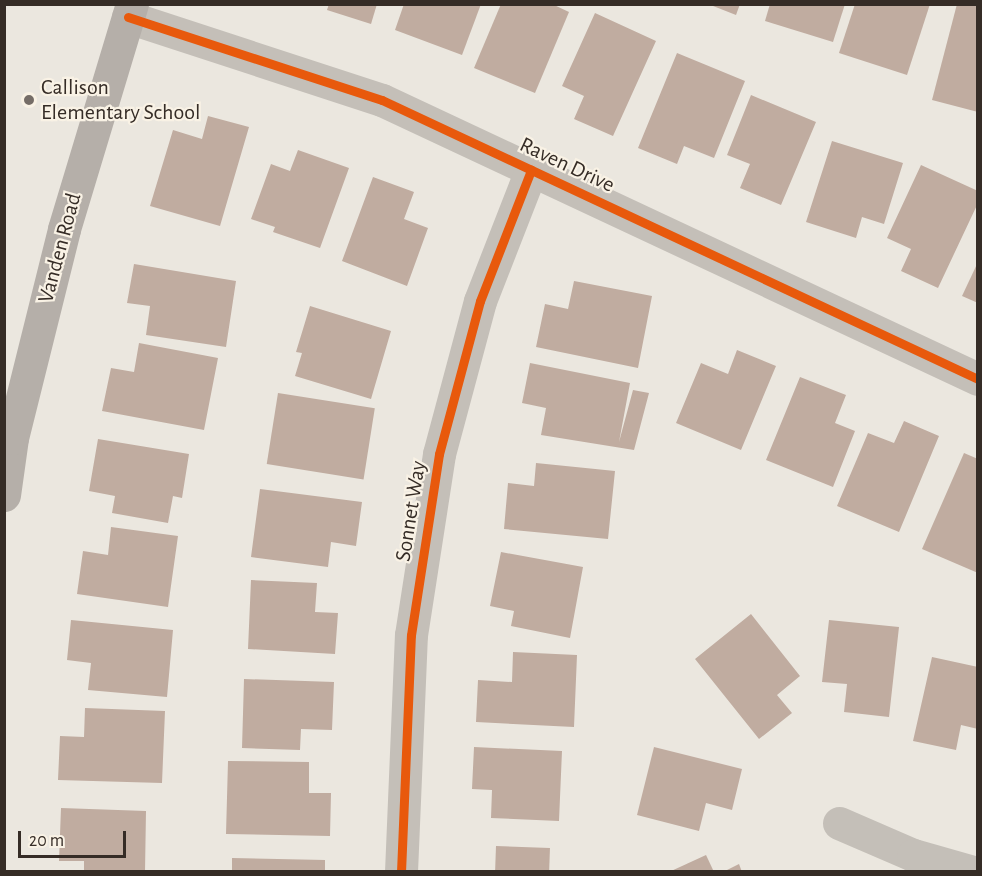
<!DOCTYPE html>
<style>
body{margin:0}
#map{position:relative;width:982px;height:876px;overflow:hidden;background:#ebe7df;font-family:"Alegreya Sans",sans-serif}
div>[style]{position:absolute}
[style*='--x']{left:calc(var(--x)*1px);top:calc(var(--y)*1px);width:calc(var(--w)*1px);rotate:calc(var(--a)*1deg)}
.building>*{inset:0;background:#c0aca0;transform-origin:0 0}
.street>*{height:33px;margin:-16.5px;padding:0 16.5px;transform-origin:16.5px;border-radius:16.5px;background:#c4bfb8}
.secondary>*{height:33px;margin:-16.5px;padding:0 16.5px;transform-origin:16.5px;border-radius:16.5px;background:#b5afa9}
.cycleway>*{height:9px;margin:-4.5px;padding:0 4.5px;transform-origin:4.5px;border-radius:4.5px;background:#e8590c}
.dots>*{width:16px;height:16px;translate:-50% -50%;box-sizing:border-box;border:3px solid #f9f2e5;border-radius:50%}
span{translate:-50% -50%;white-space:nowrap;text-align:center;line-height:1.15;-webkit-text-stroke:4.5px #f9f2e5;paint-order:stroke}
.poi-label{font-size:22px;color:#352c26}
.left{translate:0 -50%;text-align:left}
.street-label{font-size:22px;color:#352c26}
.frame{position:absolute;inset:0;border:6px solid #352c26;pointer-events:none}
.scale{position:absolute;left:18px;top:831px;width:108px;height:27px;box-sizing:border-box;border:3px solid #352c26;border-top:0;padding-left:8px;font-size:18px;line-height:21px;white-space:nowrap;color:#352c26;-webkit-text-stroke:4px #f9f2e5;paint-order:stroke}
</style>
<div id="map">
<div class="building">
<i style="clip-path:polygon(329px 4px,377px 4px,371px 24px,327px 10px)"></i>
<i style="clip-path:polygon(404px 4px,481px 4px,462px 55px,395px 30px)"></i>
<i style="clip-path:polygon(501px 4px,552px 4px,569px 12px,535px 93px,474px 68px)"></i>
<i style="clip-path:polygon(708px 4px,740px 4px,736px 15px)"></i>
<i style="clip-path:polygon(770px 4px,845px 4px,833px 42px,765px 21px)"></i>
<i style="clip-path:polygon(855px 4px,930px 4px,907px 75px,839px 53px)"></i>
<i style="clip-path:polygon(957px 4px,978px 6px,978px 112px,932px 100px)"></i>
<i style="clip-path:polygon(595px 13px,656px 41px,613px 136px,574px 119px,584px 96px,562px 86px)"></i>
<i style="clip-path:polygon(677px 53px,745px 81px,714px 158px,684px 146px,677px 164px,638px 148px)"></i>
<i style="clip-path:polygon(751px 95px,816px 122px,781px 205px,740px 188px,750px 164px,727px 155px)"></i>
<i style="clip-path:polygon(208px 116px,249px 127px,220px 226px,150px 206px,173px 130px,202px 139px)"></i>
<i style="clip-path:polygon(832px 141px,903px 163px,884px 224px,862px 217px,856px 238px,806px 222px)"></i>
<i style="clip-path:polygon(298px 150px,349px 168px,320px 248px,273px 232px,275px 227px,251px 219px,271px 164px,290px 171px)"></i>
<i style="clip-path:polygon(921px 165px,978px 191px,978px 203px,938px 288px,901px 271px,911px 249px,887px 238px)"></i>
<i style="clip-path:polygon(373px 177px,414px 192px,404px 219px,428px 228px,407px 286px,342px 261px)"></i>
<i style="clip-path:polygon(978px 262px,978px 303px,962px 296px)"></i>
<i style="clip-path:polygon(134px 264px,236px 281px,226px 347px,146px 335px,150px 306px,127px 303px)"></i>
<i style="clip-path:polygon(574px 281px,652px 296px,638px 368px,536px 347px,545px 304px,568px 309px)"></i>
<i style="clip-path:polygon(310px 306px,391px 331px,371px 399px,295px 376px,302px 353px,296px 352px)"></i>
<i style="clip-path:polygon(139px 343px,218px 358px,204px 430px,102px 411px,111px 368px,134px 372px)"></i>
<i style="clip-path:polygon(737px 350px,776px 366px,741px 450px,676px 423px,701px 363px,728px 374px)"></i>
<i style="clip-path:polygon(530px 363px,630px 383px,619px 442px,633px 390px,649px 393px,634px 450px,541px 435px,546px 408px,522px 403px)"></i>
<i style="clip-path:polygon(800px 377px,846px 395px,835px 423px,855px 431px,833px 487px,766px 460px)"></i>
<i style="left:278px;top:393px;width:98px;height:72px;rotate:9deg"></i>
<i style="clip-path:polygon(904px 421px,939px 436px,899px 532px,837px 506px,868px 433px,894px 443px)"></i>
<i style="clip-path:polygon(98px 439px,189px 454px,182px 498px,173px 496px,168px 523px,112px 513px,115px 496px,89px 491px)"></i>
<i style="clip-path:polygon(964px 453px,978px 459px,978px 573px,922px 549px)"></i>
<i style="clip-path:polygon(536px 463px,615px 471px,608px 539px,504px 529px,508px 483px,534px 486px)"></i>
<i style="clip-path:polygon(260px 489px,362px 502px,356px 546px,331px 542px,328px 567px,251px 557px)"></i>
<i style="clip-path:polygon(111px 527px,178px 536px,168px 607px,77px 594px,83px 551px,108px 555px)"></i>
<i style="clip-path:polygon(501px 552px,583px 567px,570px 638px,511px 626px,514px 611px,490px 606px)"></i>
<i style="clip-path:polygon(251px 580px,317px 583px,315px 612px,338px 613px,335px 654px,248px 649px)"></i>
<i style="clip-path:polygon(751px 614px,800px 676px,777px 695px,792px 713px,759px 739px,695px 659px)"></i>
<i style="clip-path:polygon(71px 620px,173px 630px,167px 697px,88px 690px,91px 663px,67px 660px)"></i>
<i style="clip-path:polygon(829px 620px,899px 627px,889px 717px,844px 712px,847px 684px,822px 682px)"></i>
<i style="clip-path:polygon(513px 652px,577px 655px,574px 727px,476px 722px,478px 680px,512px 682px)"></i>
<i style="clip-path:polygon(932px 657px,978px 667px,978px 729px,961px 725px,956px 750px,913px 741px)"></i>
<i style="clip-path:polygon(244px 679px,334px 682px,332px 730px,301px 729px,300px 750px,242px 748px)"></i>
<i style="clip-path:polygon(85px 708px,165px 711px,162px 783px,58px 780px,60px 736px,84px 737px)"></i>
<i style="clip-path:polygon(474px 747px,562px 751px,559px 821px,491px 818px,492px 790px,472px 789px)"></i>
<i style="clip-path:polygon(654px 747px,742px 769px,732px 810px,706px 803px,699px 831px,637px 815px)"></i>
<i style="clip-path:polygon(228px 761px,309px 762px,309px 793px,331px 793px,330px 836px,226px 834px)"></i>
<i style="clip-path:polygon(61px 808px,146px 811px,145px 872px,84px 872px,84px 861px,59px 861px)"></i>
<i style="left:496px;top:846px;width:54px;height:26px;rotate:2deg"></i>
<i style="clip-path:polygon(706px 855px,714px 872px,669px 872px)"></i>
<i style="clip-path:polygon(232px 858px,325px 860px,325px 872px,232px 872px)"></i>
<i style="clip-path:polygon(739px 864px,742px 872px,723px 872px)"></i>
</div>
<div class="street">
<i style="--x:128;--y:17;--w:267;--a:18.1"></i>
<i style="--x:382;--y:100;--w:658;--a:25.09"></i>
<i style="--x:839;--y:823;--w:81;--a:23.4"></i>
<i style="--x:913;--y:855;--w:62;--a:15.8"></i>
<i style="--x:401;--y:872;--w:237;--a:-87.6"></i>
<i style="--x:411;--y:635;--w:183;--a:-81.2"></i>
<i style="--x:439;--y:454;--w:158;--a:-75"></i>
<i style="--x:480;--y:301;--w:141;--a:-68.7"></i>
</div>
<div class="secondary">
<i style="--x:4;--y:495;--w:58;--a:-82"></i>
<i style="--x:12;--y:438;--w:215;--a:-76"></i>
<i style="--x:64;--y:229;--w:235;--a:-73.2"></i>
</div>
<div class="cycleway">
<i style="--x:128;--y:17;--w:267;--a:18.1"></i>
<i style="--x:382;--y:100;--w:658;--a:25.09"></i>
<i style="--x:401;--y:872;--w:237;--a:-87.6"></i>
<i style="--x:411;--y:635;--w:183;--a:-81.2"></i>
<i style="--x:439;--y:454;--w:158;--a:-75"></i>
<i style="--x:480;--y:301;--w:141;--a:-68.7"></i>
</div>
<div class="dots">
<i style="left:29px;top:100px;background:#756d67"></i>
</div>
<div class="poi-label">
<span class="left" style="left:41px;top:100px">Callison<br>Elementary School</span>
</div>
<div class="street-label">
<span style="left:567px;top:165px;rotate:25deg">Raven Drive</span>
<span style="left:60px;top:248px;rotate:-75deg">Vanden Road</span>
<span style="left:411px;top:511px;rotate:-81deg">Sonnet Way</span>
</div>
<div class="frame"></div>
<div class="scale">20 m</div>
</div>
